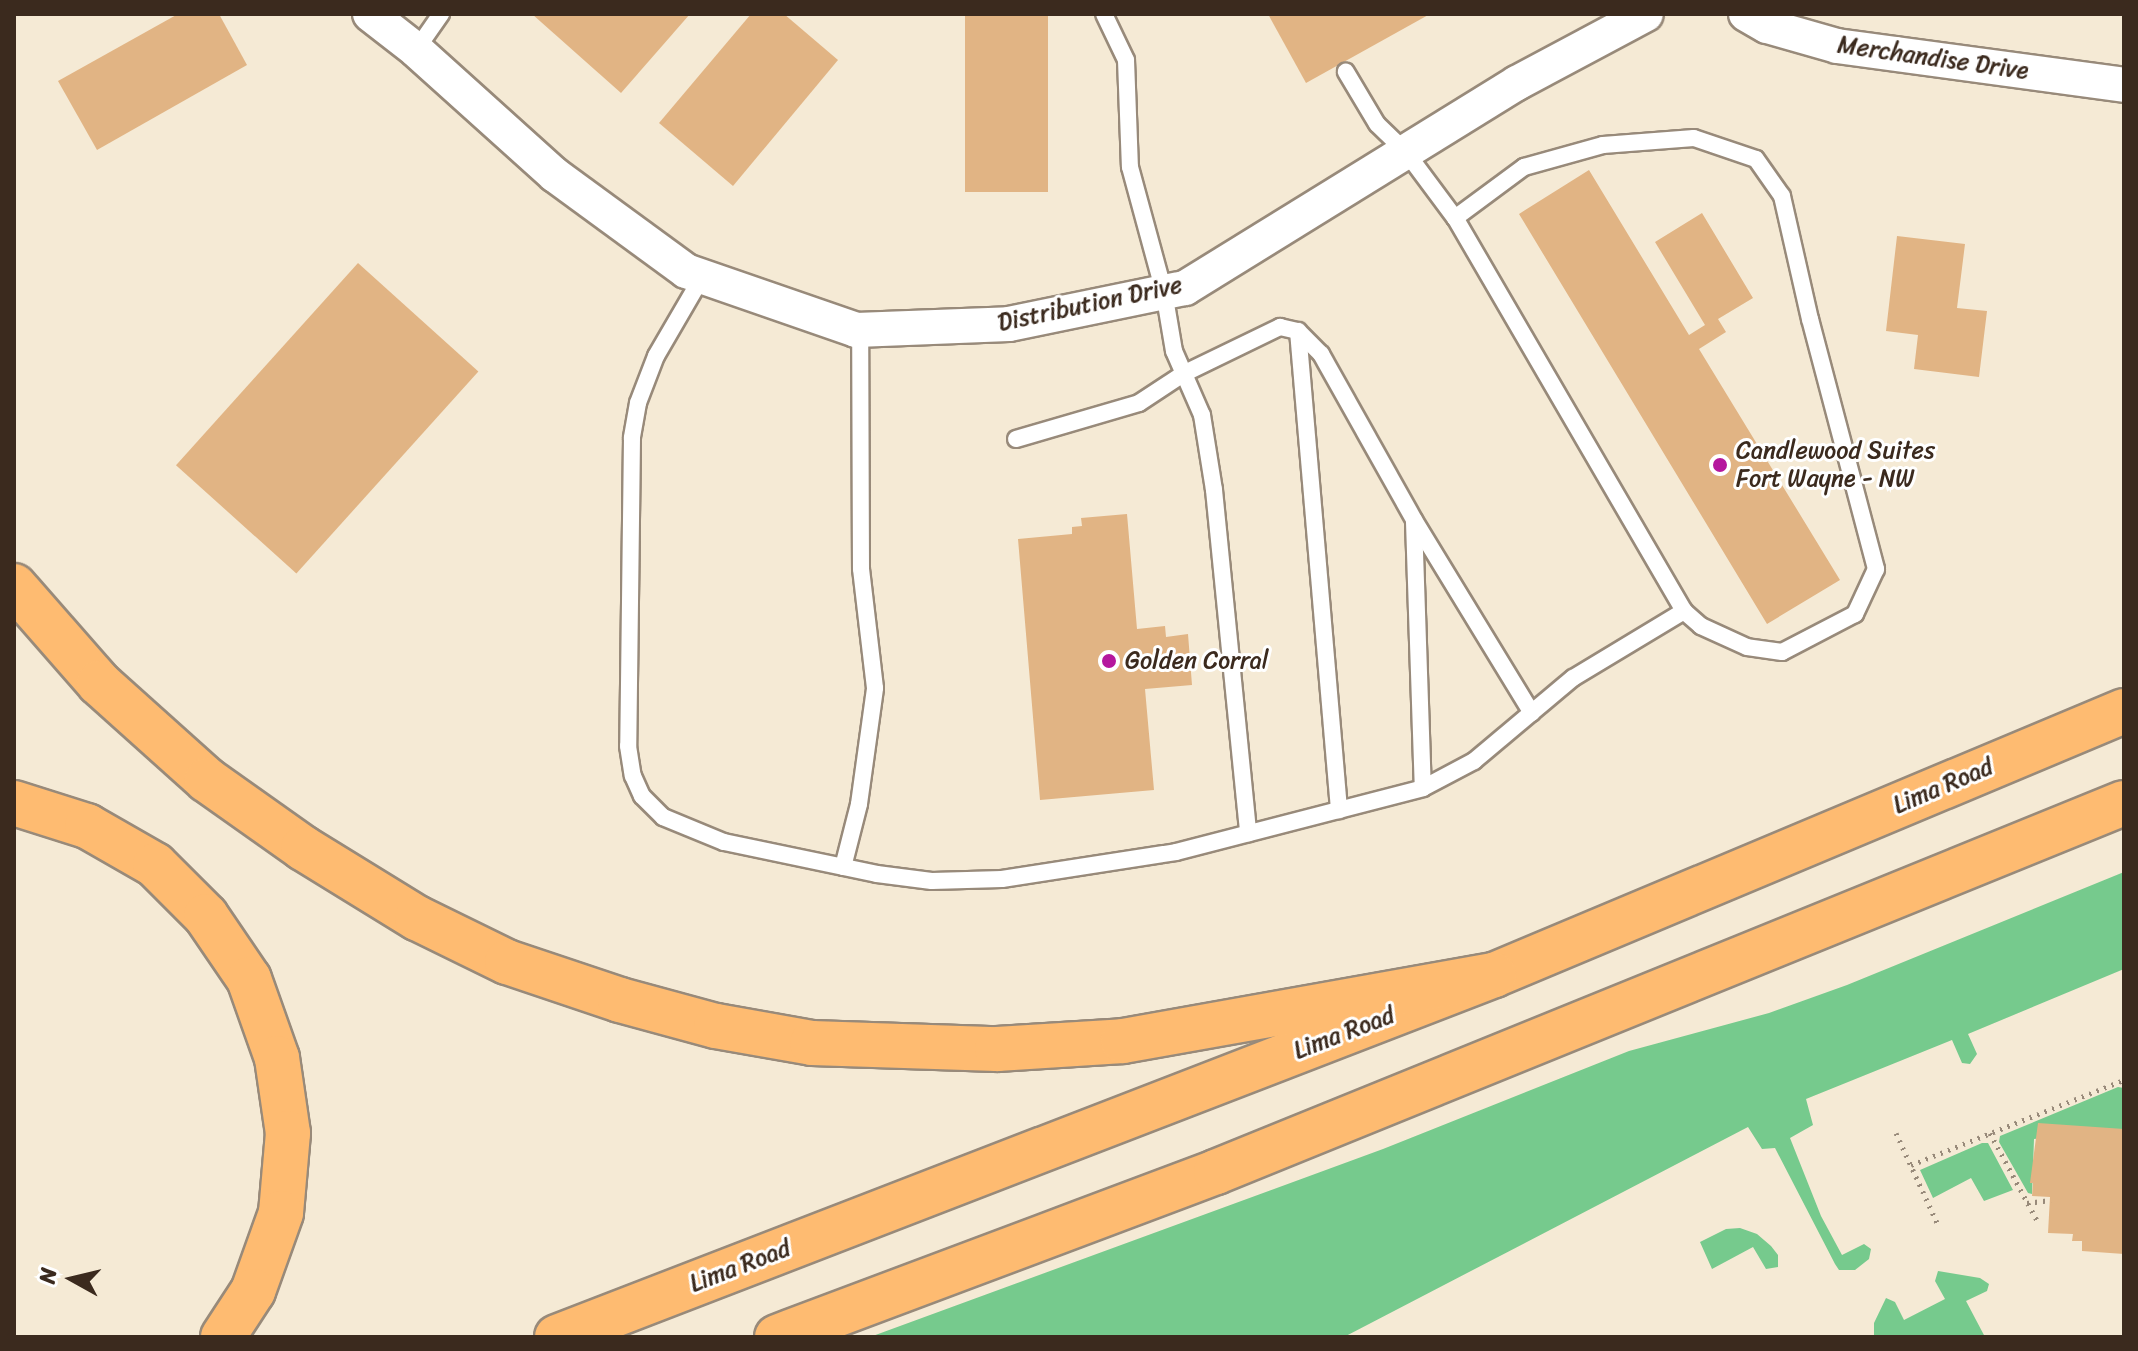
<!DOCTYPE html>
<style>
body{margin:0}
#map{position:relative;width:2138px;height:1351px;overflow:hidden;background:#f5ead5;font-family:Sriracha,sans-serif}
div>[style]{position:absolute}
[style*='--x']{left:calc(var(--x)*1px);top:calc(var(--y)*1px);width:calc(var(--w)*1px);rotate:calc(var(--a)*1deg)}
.green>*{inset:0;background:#76ca8d}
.building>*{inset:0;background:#e1b484;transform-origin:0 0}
.path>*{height:5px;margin-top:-2.5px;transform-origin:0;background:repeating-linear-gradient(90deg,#988a7a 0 2px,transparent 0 8px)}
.roads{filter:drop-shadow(2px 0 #988a7a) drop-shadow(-2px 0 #988a7a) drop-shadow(0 2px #988a7a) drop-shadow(0 -2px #988a7a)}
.service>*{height:16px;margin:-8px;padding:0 8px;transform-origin:8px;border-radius:8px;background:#fff}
.minor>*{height:34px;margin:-17px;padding:0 17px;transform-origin:17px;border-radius:17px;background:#fff}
.trunk>*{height:44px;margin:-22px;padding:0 22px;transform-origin:22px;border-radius:22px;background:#febb71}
.motorway>*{height:44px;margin:-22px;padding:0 22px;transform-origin:22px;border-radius:22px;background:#febb71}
.dots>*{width:22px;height:22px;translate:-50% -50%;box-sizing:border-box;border:4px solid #fff;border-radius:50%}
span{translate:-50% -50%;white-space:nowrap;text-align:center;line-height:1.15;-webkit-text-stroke:6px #fff;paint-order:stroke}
.street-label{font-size:24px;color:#3b2a1e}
.poi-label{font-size:24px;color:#3b2a1e}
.left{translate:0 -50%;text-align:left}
.frame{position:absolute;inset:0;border:16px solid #3b2a1e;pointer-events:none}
.north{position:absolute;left:32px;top:1239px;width:80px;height:80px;-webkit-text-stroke:6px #fff;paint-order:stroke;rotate:278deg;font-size:22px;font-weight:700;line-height:32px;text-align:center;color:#3b2a1e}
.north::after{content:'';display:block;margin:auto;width:28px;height:36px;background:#3b2a1e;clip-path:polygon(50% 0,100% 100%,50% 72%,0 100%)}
</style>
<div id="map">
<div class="green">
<i style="clip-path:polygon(2124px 872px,2124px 969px,1968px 1034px,1977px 1054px,1970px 1064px,1962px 1063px,1952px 1040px,1806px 1099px,1813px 1125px,1790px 1138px,1821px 1216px,1842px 1255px,1864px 1244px,1871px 1249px,1869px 1259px,1855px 1270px,1839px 1270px,1835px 1264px,1775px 1148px,1762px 1149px,1748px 1127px,1344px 1337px,870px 1337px,1383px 1149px,1629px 1051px,1769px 1013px,1847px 985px)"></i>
<i style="clip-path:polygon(2118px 1087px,2124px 1088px,2124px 1129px,2034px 1139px,2032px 1194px,2028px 1193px,1999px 1142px,2000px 1136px)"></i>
<i style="clip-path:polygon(1982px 1143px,1988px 1143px,2013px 1190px,1984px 1201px,1971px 1178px,1933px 1198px,1920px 1170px)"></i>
<i style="clip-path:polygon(1740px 1228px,1757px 1234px,1771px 1246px,1778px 1255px,1778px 1267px,1766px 1269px,1753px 1247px,1712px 1269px,1700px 1242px,1726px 1229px)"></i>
<i style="clip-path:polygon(1938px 1271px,1980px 1278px,1989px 1284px,1987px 1291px,1966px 1301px,1985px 1337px,1874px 1337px,1874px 1323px,1886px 1298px,1895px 1302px,1904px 1320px,1945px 1299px,1935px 1281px)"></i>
</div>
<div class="building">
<i style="clip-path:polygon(178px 14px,219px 14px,247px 65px,97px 150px,58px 81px)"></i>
<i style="clip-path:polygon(532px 14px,690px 14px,621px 93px)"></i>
<i style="clip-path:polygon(751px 14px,784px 14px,838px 60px,733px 186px,659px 123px)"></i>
<i style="left:965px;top:14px;width:83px;height:178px"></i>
<i style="clip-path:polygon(1268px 14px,1430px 14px,1306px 83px)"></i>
<i style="clip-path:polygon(1589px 170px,1689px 335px,1705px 325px,1655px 242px,1702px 213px,1753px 298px,1718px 319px,1726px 332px,1699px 349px,1840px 580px,1767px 624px,1519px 214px)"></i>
<i style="clip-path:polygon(1897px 236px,1965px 244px,1957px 308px,1987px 311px,1979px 377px,1914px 369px,1918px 335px,1886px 331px)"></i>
<i style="left:358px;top:263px;width:162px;height:272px;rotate:42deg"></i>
<i style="clip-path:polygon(1127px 514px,1137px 629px,1165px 626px,1166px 637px,1188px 634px,1192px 685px,1145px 689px,1154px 790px,1040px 800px,1018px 539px,1072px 534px,1072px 527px,1082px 526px,1081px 518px)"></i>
<i style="clip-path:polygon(2038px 1123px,2124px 1129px,2124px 1254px,2082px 1251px,2082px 1241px,2072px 1241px,2073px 1234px,2048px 1233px,2050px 1197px,2032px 1196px,2033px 1183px,2030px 1183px)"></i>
</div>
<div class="path">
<i style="--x:1896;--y:1133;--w:103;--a:65.4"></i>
<i style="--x:1990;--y:1133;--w:101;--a:61.7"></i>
<i style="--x:1911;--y:1165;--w:229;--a:-21.8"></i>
<i style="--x:2027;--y:1203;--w:24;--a:-7"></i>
</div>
<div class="roads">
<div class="service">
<i style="--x:1104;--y:14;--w:51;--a:64.4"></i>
<i style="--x:1126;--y:60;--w:107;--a:87.9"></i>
<i style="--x:1130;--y:167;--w:130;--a:74.8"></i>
<i style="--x:1164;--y:292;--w:60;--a:80.4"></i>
<i style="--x:1174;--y:351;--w:70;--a:66.4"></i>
<i style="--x:1202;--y:415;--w:76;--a:80.9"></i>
<i style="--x:1214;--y:490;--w:345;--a:84.3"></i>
<i style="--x:416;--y:50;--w:44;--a:-55.2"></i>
<i style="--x:1455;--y:218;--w:86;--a:-36.5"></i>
<i style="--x:1524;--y:167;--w:82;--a:-15.6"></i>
<i style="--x:1603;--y:145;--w:91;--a:-4.4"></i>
<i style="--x:1694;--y:138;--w:65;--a:18.7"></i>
<i style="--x:1756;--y:159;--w:45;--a:54.9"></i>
<i style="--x:1782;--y:196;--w:126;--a:77.2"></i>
<i style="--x:1810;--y:319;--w:259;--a:75.2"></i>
<i style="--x:1876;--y:569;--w:50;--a:115"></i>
<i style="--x:1855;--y:614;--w:82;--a:152.5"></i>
<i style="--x:1782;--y:652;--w:35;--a:-172"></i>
<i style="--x:1747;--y:647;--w:51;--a:-155.5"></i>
<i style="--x:1701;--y:626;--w:23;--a:-139"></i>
<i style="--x:702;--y:277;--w:91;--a:120.2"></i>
<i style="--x:656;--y:356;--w:50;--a:111"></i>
<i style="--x:638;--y:403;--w:36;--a:100"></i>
<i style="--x:632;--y:438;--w:308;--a:90.7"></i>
<i style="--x:628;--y:746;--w:30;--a:81"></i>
<i style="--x:633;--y:776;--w:22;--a:66"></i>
<i style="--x:642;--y:796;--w:30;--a:45"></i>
<i style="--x:663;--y:817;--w:66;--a:22.3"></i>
<i style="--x:724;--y:842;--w:156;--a:11.8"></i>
<i style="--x:877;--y:874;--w:55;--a:7.3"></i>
<i style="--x:932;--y:881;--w:70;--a:-1.6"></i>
<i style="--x:1002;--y:879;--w:176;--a:-8.8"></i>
<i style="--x:1176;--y:852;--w:255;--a:-14.5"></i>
<i style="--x:1423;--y:788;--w:58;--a:-27.9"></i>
<i style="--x:1474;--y:761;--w:129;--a:-40"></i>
<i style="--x:1573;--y:678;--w:130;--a:-31.1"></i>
<i style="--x:1684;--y:611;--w:455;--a:-120.2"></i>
<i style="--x:1455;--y:218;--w:82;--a:-126.6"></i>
<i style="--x:1406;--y:152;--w:40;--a:-136"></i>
<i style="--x:1377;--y:124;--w:61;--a:-120.8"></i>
<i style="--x:1298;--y:331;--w:481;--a:85.1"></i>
<i style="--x:1016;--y:439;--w:128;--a:-16.3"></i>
<i style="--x:1139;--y:403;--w:53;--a:-33.4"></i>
<i style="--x:1183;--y:374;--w:108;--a:-25.9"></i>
<i style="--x:1280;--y:327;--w:18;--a:13"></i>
<i style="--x:1298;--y:331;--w:33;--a:45"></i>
<i style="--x:1321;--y:354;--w:190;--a:60.7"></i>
<i style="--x:1414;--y:520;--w:226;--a:58.6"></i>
<i style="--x:1414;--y:522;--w:266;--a:88.1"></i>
<i style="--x:843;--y:867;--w:65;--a:-75.7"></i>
<i style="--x:859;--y:804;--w:117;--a:-82.1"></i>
<i style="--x:875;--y:688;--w:120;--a:-96.7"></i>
<i style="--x:861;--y:569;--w:240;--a:-90.2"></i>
</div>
<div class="minor">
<i style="--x:370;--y:14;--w:58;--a:38"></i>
<i style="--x:416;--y:50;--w:187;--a:42"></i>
<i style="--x:555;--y:175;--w:162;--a:36.2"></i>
<i style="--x:686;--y:271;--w:180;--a:19.1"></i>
<i style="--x:856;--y:330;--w:153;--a:-2.2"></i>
<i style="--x:1009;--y:324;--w:180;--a:-11.6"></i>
<i style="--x:1185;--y:288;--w:390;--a:-31.7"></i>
<i style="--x:1517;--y:83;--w:146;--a:-28.1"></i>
<i style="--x:1746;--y:14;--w:24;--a:30"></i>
<i style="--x:1767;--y:26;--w:73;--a:15.9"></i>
<i style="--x:1837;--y:46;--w:290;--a:7.7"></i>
</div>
<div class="trunk">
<i style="--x:557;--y:1337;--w:1004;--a:-21.12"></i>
<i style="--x:1494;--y:975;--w:683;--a:-22.74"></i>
<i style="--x:777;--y:1337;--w:469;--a:-20.6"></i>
<i style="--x:1216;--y:1172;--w:980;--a:-22.12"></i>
</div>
<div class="motorway">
<i style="--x:14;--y:586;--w:129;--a:48.8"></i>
<i style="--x:99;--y:683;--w:145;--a:41.9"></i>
<i style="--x:207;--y:780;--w:118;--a:35.3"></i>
<i style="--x:303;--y:848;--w:134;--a:31.6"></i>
<i style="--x:417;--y:918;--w:100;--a:26.1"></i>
<i style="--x:507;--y:962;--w:119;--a:18.6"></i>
<i style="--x:620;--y:1000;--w:99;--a:15.2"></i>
<i style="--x:716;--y:1026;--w:97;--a:10"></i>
<i style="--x:812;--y:1043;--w:185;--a:1.9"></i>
<i style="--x:997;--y:1049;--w:126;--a:-3.6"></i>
<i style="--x:1123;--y:1041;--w:377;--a:-10.1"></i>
<i style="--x:14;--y:803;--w:77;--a:17.5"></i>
<i style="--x:87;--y:826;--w:78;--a:29.8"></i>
<i style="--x:155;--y:865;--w:72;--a:45"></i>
<i style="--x:206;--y:916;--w:76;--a:55.7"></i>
<i style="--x:249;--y:979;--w:84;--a:70.5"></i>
<i style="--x:277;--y:1058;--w:76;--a:81.7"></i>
<i style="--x:288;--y:1133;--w:80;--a:95"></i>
<i style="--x:281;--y:1213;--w:83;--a:109.7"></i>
<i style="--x:253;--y:1291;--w:55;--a:123.1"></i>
</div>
</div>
<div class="dots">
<i style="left:1720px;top:465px;background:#b5179e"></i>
<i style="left:1109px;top:661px;background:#b5179e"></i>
</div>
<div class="street-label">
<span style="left:1933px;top:58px;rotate:8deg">Merchandise Drive</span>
<span style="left:1090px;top:304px;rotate:-12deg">Distribution Drive</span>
<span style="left:1943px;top:786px;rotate:-23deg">Lima Road</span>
<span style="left:1344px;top:1033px;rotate:-21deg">Lima Road</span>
<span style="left:740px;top:1266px;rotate:-21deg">Lima Road</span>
</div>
<div class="poi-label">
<span class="left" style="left:1736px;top:465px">Candlewood Suites<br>Fort Wayne - NW</span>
<span class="left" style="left:1125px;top:661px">Golden Corral</span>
</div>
<div class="frame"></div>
<div class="north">N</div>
</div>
